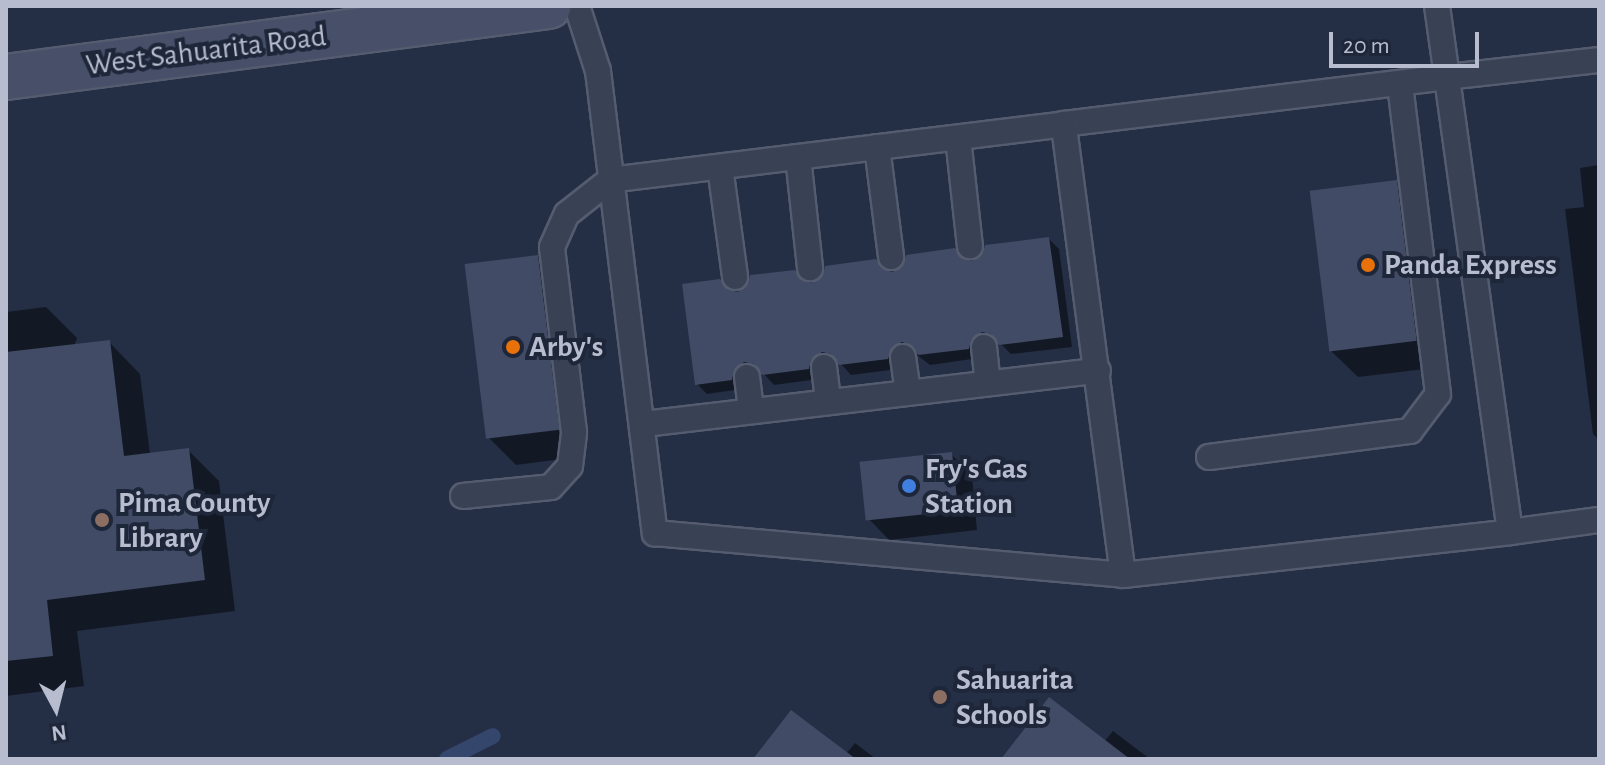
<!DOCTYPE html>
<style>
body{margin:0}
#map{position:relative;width:1605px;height:765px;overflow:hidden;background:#242f45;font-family:"Alegreya Sans",sans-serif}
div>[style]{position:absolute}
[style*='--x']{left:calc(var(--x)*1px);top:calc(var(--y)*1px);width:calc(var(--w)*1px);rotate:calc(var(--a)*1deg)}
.shadow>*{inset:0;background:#0007}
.stream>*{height:16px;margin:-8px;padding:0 8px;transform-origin:8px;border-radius:8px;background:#34466c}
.building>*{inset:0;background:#414b66;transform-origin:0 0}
.roads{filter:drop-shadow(2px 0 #555c6f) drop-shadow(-2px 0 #555c6f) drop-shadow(0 2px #555c6f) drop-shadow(0 -2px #555c6f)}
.lane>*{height:24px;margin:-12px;padding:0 12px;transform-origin:12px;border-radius:12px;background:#394255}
.secondary>*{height:44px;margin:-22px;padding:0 22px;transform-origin:22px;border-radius:22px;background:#475068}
.dots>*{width:22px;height:22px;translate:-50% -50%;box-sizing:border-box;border:4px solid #1e263a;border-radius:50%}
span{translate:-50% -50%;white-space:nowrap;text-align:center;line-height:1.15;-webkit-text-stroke:8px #1e263a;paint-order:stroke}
.street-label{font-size:30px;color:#b7bdce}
.poi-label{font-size:30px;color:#b7bdce;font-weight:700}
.left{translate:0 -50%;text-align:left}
.frame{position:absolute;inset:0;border:8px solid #b7bdce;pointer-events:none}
.north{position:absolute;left:16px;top:669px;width:80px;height:80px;-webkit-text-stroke:6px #1e263a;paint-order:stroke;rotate:173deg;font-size:22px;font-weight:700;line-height:32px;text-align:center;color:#b7bdce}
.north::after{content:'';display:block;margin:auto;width:28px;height:36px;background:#b7bdce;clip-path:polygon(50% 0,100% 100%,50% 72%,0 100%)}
.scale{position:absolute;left:1329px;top:32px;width:150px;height:36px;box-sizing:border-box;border:4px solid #b7bdce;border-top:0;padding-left:10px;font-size:24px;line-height:28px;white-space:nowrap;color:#b7bdce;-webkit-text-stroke:6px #1e263a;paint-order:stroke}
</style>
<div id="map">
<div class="shadow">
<i style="clip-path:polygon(1599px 165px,1599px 440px,1593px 434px,1565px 209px,1584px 207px,1580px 168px)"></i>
<i style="clip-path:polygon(1396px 182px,1423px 209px,1442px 367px,1358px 377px,1331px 351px)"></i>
<i style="clip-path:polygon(1049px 239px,1059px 249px,1072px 347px,1011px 354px,1000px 343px,993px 342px,979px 358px,930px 365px,913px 352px,903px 356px,898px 369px,851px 375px,840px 363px,833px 362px,819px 379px,774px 385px,763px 373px,756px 372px,742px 389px,707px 394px,697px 384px,731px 293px,738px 294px,794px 272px,806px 284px,813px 285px,875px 261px,892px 274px,955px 250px,966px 262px,973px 263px)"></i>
<i style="clip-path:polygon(537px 257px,564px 284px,585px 456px,516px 465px,489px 438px)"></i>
<i style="clip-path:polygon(46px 307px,77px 338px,74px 346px,109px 342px,140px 374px,150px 454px,188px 450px,219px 481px,235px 611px,77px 631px,84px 686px,6px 696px,6px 312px)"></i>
<i style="clip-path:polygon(952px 455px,972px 475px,977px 530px,889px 540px,869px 519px)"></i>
<i style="clip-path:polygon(1113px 731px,1150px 759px,1004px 759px,1104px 742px)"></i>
<i style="clip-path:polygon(855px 743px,876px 759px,756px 759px,846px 754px)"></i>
</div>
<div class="stream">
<i style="--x:447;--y:759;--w:51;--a:-26.6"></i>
</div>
<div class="building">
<i style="left:1397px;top:180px;width:162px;height:88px;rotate:83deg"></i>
<i style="clip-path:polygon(1049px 237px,1063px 337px,999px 345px,991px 334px,982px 332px,971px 340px,969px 349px,918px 355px,914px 347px,902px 342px,893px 346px,888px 359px,839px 365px,831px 354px,822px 352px,811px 360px,809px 369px,762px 375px,754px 364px,744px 362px,734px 370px,732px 380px,695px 385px,682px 284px,720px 279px,729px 290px,738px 292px,748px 283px,750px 275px,795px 270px,803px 281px,812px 283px,823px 275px,825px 266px,876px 259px,880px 267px,892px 272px,901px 268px,906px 255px,955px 248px,963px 259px,972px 261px,983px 253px,985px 245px)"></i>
<i style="left:538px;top:255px;width:176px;height:74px;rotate:83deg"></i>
<i style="clip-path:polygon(110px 340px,124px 456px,189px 448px,205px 580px,47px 600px,53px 656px,6px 661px,6px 352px)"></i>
<i style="left:952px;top:452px;width:59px;height:93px;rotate:84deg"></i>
<i style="clip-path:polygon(1049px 697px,1130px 759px,1001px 759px)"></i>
<i style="clip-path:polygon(791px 710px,856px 759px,753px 759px)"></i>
</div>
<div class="roads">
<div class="lane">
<i style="--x:577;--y:6;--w:68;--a:72.1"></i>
<i style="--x:598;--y:71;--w:466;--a:83"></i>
<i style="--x:655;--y:533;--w:470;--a:5.1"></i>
<i style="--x:1123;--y:575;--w:455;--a:-97.5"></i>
<i style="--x:1064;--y:124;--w:386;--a:-7"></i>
<i style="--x:1447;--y:77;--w:72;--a:-98"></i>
<i style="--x:958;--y:138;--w:109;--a:83.7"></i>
<i style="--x:877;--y:147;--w:111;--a:82.7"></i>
<i style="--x:798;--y:157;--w:112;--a:83.8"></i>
<i style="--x:720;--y:167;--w:111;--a:82.2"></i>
<i style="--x:984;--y:347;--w:36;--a:84"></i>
<i style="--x:903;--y:357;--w:36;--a:82"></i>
<i style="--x:824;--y:367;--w:35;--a:83"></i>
<i style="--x:747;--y:377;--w:34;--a:83"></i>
<i style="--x:644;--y:424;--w:457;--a:-6.7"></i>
<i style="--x:1209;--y:457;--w:203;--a:-7.4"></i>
<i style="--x:1410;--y:431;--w:46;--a:-52.9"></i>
<i style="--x:1438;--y:394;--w:313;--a:-97"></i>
<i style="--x:463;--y:496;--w:88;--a:-5.8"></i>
<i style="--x:551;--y:487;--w:28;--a:-48"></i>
<i style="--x:570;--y:466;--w:34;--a:-83"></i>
<i style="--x:574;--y:432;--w:186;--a:-96.8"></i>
<i style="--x:552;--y:247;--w:36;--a:-66"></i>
<i style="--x:567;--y:214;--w:55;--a:-38.3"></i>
<i style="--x:610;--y:180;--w:457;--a:-7"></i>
<i style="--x:1510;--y:532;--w:90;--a:-7.7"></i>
<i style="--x:1123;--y:575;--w:389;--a:-6.3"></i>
<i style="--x:1510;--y:532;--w:459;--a:-97.9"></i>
<i style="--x:1447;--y:77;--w:153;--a:-6.4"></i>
</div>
<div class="secondary">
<i style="--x:6;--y:77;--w:547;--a:-7.46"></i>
</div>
</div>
<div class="dots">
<i style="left:1368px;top:265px;background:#e8710a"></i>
<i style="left:513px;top:347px;background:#e8710a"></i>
<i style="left:909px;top:486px;background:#3f7fe0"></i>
<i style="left:102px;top:520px;background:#8d6e63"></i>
<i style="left:940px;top:697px;background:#8d6e63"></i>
</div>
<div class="street-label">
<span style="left:206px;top:51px;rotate:-7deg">West Sahuarita Road</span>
</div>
<div class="poi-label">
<span class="left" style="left:1384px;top:265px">Panda Express</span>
<span class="left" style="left:529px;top:347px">Arby's</span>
<span class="left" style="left:925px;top:486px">Fry's Gas<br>Station</span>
<span class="left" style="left:118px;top:520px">Pima County<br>Library</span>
<span class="left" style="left:956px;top:697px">Sahuarita<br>Schools</span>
</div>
<div class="frame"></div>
<div class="north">N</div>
<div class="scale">20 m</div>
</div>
